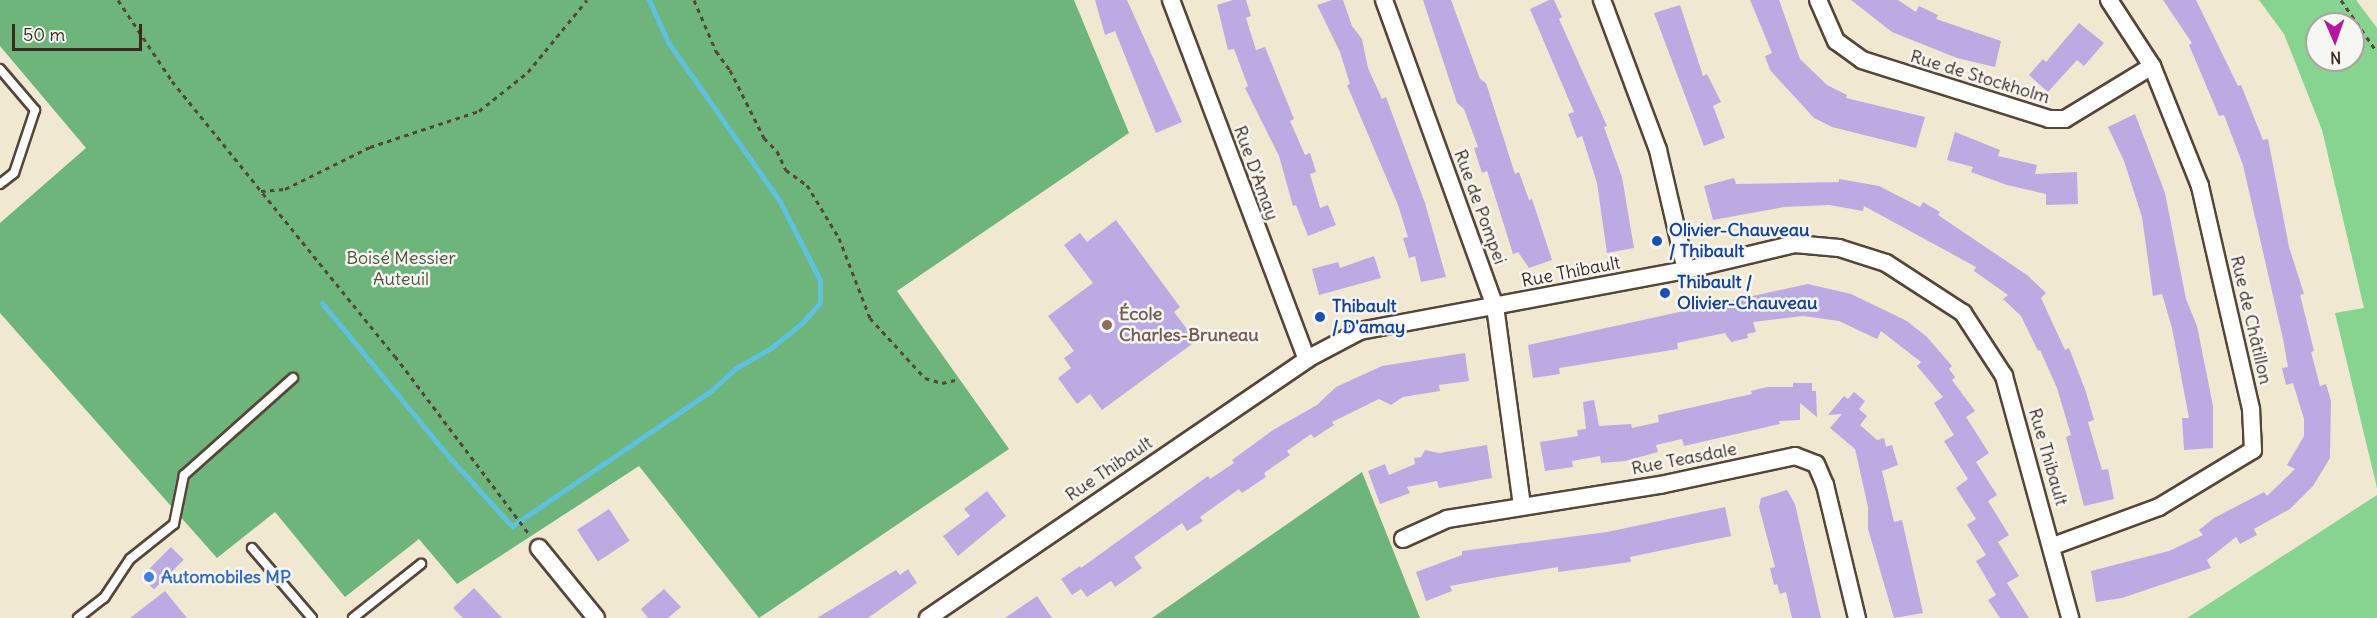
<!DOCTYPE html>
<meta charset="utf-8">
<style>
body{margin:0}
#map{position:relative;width:2377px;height:618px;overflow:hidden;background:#f0e8d1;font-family:Delius,sans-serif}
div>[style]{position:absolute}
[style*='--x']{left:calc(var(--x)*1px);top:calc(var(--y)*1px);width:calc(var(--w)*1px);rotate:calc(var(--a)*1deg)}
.green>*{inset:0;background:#87d390}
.forest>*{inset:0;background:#6db57a}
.stream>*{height:5px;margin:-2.5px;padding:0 2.5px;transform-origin:2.5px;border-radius:2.5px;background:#5fc1de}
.building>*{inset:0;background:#bcabe2;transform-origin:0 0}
.path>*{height:3px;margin-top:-1.5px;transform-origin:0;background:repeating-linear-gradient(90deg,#564639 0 4.5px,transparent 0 9px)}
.roads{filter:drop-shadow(2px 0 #564639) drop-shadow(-2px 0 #564639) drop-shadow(0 2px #564639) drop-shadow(0 -2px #564639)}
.service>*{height:8px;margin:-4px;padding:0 4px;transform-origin:4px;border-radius:4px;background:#fff}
.minor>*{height:16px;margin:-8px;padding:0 8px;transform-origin:8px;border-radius:8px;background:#fff}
.dots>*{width:16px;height:16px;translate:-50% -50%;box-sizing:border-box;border:3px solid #f6f6f2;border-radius:50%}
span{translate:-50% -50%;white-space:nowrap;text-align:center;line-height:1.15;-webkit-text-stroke:5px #f6f6f2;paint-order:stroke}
.street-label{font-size:18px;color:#3b2a1e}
.transit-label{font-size:18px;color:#164399;font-weight:700}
.left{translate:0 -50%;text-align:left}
.park-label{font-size:18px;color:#4e543a}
.education-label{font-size:18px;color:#785e54;font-weight:700}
.shop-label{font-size:18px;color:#366cbe;font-weight:700}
.north{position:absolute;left:2305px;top:12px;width:60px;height:60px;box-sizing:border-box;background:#f6f6f2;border:2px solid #aba49d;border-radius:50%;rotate:178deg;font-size:16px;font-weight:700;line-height:24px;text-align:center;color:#3b2a1e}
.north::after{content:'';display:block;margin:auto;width:21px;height:27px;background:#b5179e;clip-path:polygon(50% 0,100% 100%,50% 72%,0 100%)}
.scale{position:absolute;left:12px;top:24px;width:130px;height:27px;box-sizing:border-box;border:3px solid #3b2a1e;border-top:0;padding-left:8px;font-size:18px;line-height:21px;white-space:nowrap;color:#3b2a1e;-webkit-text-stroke:4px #f6f6f2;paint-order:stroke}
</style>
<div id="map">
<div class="green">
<i style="clip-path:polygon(evenodd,2259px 0,2356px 0,2377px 28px,2377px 488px,2335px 313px,2364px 308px,2322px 130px,2284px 34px,2259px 0,2317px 24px,2353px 24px,2353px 60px,2317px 60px,2317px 24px)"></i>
<i style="clip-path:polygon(2377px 495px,2377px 618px,2187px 618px)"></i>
</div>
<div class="forest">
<i style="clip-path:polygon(0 0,1074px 0,1129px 133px,897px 291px,1009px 449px,759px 618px,639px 466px,457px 584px,419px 539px,345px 597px,275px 512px,217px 558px,0 313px,0 223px,86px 148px,0 46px)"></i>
<i style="clip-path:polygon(1362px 472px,1420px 618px,1152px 618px)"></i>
</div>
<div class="stream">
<i style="--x:322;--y:303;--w:198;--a:50.5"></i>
<i style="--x:448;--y:456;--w:95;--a:47.6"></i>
<i style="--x:512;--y:526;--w:240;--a:-34.2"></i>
<i style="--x:711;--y:391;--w:34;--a:-43"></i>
<i style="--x:736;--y:368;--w:40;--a:-29.7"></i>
<i style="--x:771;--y:348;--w:38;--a:-39"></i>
<i style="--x:801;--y:324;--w:28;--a:-48"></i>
<i style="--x:820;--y:303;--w:23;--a:-90"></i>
<i style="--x:820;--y:280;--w:90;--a:-117.1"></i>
<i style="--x:779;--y:200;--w:193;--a:-125.1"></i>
<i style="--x:668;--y:42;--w:46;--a:-114.3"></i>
</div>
<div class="building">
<i style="clip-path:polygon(1095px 0,1127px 0,1182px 122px,1156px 133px,1115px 31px,1105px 35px)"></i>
<i style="clip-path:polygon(1233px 0,1246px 0,1251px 16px,1246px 18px,1256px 50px,1265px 47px,1294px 119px,1290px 121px,1305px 155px,1310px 153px,1316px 172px,1310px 174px,1320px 208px,1328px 205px,1336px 225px,1308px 236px,1296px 205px,1293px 206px,1279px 156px,1245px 88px,1248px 86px,1234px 49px,1228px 50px,1217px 5px)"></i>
<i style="clip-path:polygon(1332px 0,1343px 0,1352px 26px,1362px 39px,1368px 68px,1382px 99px,1386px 97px,1425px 203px,1446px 277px,1421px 282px,1415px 256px,1409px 258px,1403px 238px,1408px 237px,1398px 205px,1347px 85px,1350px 84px,1340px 52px,1317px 5px)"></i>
<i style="clip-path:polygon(1423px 0,1451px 0,1480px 79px,1486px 83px,1515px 174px,1519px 172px,1529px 200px,1532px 199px,1552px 260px,1529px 268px,1518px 252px,1513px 254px,1487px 171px,1482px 173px,1474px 148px,1478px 147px,1464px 109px,1457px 103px)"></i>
<i style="clip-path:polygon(1549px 0,1554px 0,1562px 17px,1559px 19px,1607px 126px,1604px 127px,1622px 177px,1634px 248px,1607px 253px,1597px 183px,1582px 136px,1577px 138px,1568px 114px,1574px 112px,1530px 9px)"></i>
<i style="clip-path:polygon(1750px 0,1779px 0,1800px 59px,1827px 85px,1847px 95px,1846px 98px,1925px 117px,1916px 148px,1832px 127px,1814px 118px,1770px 70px,1765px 56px,1772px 53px)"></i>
<i style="clip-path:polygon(1851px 0,1898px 0,1916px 12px,1919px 6px,1938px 15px,1936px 19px,2001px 41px,1995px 67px,1957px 58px,1892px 32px)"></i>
<i style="clip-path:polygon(2163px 0,2196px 0,2238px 86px,2241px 85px,2263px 140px,2268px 139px,2289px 247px,2304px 294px,2300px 295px,2314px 351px,2311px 352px,2320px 386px,2326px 384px,2331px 401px,2330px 458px,2313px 486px,2290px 509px,2254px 529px,2257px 535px,2240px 544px,2236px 537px,2207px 560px,2211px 568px,2122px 598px,2096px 602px,2091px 571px,2169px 551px,2203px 535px,2199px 530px,2214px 518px,2264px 492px,2267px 496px,2295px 469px,2287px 465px,2304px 436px,2304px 419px,2293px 383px,2286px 385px,2282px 368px,2288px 367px,2283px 339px,2243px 165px,2224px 115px,2219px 116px,2189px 45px,2192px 43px)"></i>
<i style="clip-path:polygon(1680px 5px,1703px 76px,1707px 74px,1721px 102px,1713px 106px,1725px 138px,1704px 146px,1654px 13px)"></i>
<i style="clip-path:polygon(2079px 23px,2104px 43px,2084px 66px,2077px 60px,2048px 92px,2029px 75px,2043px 59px,2046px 62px)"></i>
<i style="clip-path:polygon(2135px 114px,2165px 193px,2186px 299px,2197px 326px,2213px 406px,2213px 448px,2184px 450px,2182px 418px,2189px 418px,2172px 328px,2162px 294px,2153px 296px,2142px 217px,2124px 161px,2108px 127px)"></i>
<i style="clip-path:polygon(1955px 132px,2000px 150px,1998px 156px,2037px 165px,2035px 174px,2077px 172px,2078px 204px,2046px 205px,2046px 194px,2007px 185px,1971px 172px,1973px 167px,1947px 160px)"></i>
<i style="clip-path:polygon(1734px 178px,1736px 184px,1839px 182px,1839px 179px,1879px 186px,1920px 207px,1923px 202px,1940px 212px,1938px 215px,2027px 275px,2046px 293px,2041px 298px,2065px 350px,2069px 348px,2086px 392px,2094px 420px,2088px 422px,2102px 470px,2108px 469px,2114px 499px,2084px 506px,2066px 437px,2071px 435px,2057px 388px,2040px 350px,2038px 351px,2021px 316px,2003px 299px,2008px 295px,1974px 271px,1976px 267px,1864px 206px,1863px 211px,1829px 205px,1784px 207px,1713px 220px,1704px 186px)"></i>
<i style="clip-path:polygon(1116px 220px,1180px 307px,1174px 312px,1196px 341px,1102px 410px,1090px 394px,1077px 404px,1058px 378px,1071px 368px,1064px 358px,1074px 351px,1048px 316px,1093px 283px,1064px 245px,1080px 233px,1087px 242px)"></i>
<i style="clip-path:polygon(1374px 256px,1381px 278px,1319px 295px,1312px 269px,1338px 262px,1340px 268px)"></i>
<i style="clip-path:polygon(1808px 284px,1851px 294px,1907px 321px,1927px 337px,1952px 366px,1949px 369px,1955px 377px,1952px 380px,1975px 411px,1966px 417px,1989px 453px,1976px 462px,1997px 495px,1988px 501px,2009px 535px,1998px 542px,2019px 576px,2007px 583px,2029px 618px,2000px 618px,1988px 600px,1996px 595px,1976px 561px,1986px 555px,1967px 525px,1976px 519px,1956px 488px,1968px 479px,1944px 441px,1954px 435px,1934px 403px,1943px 397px,1917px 366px,1921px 362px,1881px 331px,1877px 339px,1839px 321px,1803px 316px,1753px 322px,1756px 332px,1747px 334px,1748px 338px,1731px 342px,1725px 333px,1677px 343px,1678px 349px,1559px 368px,1560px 374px,1533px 378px,1528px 345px)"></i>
<i style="clip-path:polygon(1465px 353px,1469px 381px,1439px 385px,1440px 391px,1403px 397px,1391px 405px,1379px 399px,1332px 422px,1334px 425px,1314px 438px,1311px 434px,1287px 451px,1290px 455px,1264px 473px,1266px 477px,1242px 493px,1239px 489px,1200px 517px,1203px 521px,1187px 531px,1182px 523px,1134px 557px,1142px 568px,1115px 587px,1111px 581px,1087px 597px,1081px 589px,1072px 595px,1061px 579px,1080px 566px,1081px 568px,1208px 476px,1210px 479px,1234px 463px,1232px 460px,1273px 430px,1317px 405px,1336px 387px,1382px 366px)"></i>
<i style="clip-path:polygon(1793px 383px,1812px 383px,1812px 391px,1816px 391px,1817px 417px,1800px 403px,1800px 420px,1779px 421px,1780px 424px,1684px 446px,1682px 439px,1656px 445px,1658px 452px,1625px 461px,1601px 463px,1600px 456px,1572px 461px,1573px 467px,1545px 471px,1540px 442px,1578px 436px,1577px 430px,1586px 429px,1583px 402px,1594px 400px,1599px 426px,1631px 424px,1632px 428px,1659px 422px,1658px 415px,1752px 394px,1751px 391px,1767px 387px,1793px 387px)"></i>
<i style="clip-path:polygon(1854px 392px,1865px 401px,1859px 409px,1867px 416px,1860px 425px,1877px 440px,1884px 438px,1886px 447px,1892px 445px,1898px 465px,1882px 471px,1894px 522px,1902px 520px,1923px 613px,1894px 618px,1868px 529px,1868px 507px,1855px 449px,1830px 428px,1842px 414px,1828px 415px,1844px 396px,1848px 399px)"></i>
<i style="clip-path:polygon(1487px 445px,1492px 478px,1439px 488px,1437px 481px,1407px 487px,1410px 493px,1380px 504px,1368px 471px,1385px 464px,1389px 475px,1415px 464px,1414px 458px,1421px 457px,1425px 450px,1439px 453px)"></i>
<i style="clip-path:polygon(1787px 490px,1795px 504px,1821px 618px,1792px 618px,1786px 592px,1780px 594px,1777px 584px,1774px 585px,1770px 568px,1775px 567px,1759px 507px,1761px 498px)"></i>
<i style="clip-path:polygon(987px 491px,1006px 516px,958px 556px,943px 536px,970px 516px,964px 509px)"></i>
<i style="clip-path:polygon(1725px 507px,1731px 536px,1630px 557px,1631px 562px,1558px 572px,1558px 567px,1492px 578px,1450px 586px,1452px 591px,1426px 601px,1416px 572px,1462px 555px,1462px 551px,1607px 532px)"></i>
<i style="left:609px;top:509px;width:38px;height:38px;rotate:57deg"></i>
<i style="left:171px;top:547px;width:18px;height:42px;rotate:45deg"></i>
<i style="clip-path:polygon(908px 569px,917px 583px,868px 618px,817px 618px,896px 570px,900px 575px)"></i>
<i style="clip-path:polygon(474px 588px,502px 618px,463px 618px,453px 608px)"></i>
<i style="clip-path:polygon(664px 589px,681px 607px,668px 618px,648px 618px,641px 609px)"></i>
<i style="clip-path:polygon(165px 591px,187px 618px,130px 618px)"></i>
<i style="clip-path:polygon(1037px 596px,1052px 618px,1005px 618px)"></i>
</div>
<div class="path">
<i style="--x:118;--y:0;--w:97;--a:56.3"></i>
<i style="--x:172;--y:81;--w:354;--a:51"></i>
<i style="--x:395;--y:356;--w:223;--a:53"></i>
<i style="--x:694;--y:0;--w:56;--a:66.7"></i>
<i style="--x:716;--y:51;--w:24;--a:54"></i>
<i style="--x:730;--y:70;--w:76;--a:63.4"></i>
<i style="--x:764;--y:138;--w:18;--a:45"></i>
<i style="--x:777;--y:151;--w:21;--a:65"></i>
<i style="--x:786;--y:170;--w:26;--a:36"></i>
<i style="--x:807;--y:185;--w:62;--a:58.9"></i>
<i style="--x:839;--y:238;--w:86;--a:68.8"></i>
<i style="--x:870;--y:318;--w:81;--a:47.5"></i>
<i style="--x:925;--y:378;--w:18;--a:16"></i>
<i style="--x:942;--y:383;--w:17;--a:-13"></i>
<i style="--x:2341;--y:0;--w:63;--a:55.3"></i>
<i style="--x:261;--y:191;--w:24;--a:-5"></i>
<i style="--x:285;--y:189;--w:95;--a:-26.3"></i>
<i style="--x:370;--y:147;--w:115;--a:-18.3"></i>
<i style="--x:479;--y:111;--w:63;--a:-38.5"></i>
<i style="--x:528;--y:72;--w:93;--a:-50.7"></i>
</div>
<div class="roads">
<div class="service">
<i style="--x:0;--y:69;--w:54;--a:49.5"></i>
<i style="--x:35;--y:110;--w:66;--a:108.4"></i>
<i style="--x:14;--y:173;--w:18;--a:142"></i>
<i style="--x:252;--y:548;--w:92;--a:49.4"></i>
<i style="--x:78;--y:618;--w:33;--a:-38"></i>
<i style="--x:104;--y:598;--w:47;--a:-56.3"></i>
<i style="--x:130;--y:559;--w:56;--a:-38.5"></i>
<i style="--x:174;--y:524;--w:50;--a:-78.5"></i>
<i style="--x:184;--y:475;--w:146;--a:-41.7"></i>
<i style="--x:353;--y:618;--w:87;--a:-38.5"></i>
</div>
<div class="minor">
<i style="--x:1171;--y:0;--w:384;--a:69.3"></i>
<i style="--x:1384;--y:0;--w:326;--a:70.1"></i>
<i style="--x:1495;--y:306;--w:202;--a:82.3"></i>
<i style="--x:1602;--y:0;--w:160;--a:69.5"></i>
<i style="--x:1658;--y:150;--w:123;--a:76.9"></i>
<i style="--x:1818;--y:0;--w:45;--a:66.3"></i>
<i style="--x:1836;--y:41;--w:32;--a:36"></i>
<i style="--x:1862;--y:60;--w:196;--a:17.5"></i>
<i style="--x:2049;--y:119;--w:16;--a:0"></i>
<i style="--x:2065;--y:119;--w:102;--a:-31.3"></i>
<i style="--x:1403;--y:539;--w:48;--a:-24.4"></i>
<i style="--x:1447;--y:519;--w:216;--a:-9.1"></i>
<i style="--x:1660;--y:485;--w:138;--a:-12.1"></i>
<i style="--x:1795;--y:456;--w:22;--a:21"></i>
<i style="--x:1816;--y:464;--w:23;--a:67"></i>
<i style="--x:1825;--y:485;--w:137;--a:76.5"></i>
<i style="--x:2053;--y:546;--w:113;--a:-20.2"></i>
<i style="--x:2159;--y:507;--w:110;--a:-31.2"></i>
<i style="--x:2253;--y:450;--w:41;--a:-92.8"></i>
<i style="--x:2251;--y:409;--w:229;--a:-102.9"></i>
<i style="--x:2200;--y:186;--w:129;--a:-111.8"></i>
<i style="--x:2152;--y:66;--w:79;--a:-123.1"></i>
<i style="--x:539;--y:548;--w:90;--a:50.8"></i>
<i style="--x:928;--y:618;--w:459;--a:-34.3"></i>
<i style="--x:1307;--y:359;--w:60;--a:-27.8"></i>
<i style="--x:1360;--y:331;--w:332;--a:-10.6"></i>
<i style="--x:1686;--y:270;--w:112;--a:-13.4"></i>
<i style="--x:1795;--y:244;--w:44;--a:5.2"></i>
<i style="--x:1839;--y:248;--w:49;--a:17.7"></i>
<i style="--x:1886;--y:263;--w:92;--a:33"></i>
<i style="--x:1963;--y:313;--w:75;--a:56.9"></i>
<i style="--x:2004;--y:376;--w:251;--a:74.7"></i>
</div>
</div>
<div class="dots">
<i style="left:1657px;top:241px;background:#1a4fb4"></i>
<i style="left:1665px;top:293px;background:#1a4fb4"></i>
<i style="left:1320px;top:317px;background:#1a4fb4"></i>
<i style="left:1107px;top:325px;background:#8d6e63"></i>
<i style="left:149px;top:577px;background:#3f7fe0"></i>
</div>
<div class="street-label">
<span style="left:1980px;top:77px;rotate:17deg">Rue de Stockholm</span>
<span style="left:1256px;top:173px;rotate:70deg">Rue D'Amay</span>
<span style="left:1480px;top:207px;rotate:70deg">Rue de Pompei</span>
<span style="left:1571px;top:272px;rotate:-11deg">Rue Thibault</span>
<span style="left:2251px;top:320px;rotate:77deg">Rue de Châtillon</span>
<span style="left:2048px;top:457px;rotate:74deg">Rue Thibault</span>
<span style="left:1684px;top:459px;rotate:-11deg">Rue Teasdale</span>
<span style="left:1109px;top:469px;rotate:-34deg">Rue Thibault</span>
</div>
<div class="transit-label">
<span class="left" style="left:1669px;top:241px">Olivier-Chauveau<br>/ Thibault</span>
<span class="left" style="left:1677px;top:293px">Thibault /<br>Olivier-Chauveau</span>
<span class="left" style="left:1332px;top:317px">Thibault<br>/ D'amay</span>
</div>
<div class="park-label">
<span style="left:401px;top:269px">Boisé Messier<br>Auteuil</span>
</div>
<div class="education-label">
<span class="left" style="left:1119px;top:325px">École<br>Charles-Bruneau</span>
</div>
<div class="shop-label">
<span class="left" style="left:161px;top:577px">Automobiles MP</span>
</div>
<div class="north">N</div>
<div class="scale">50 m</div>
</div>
